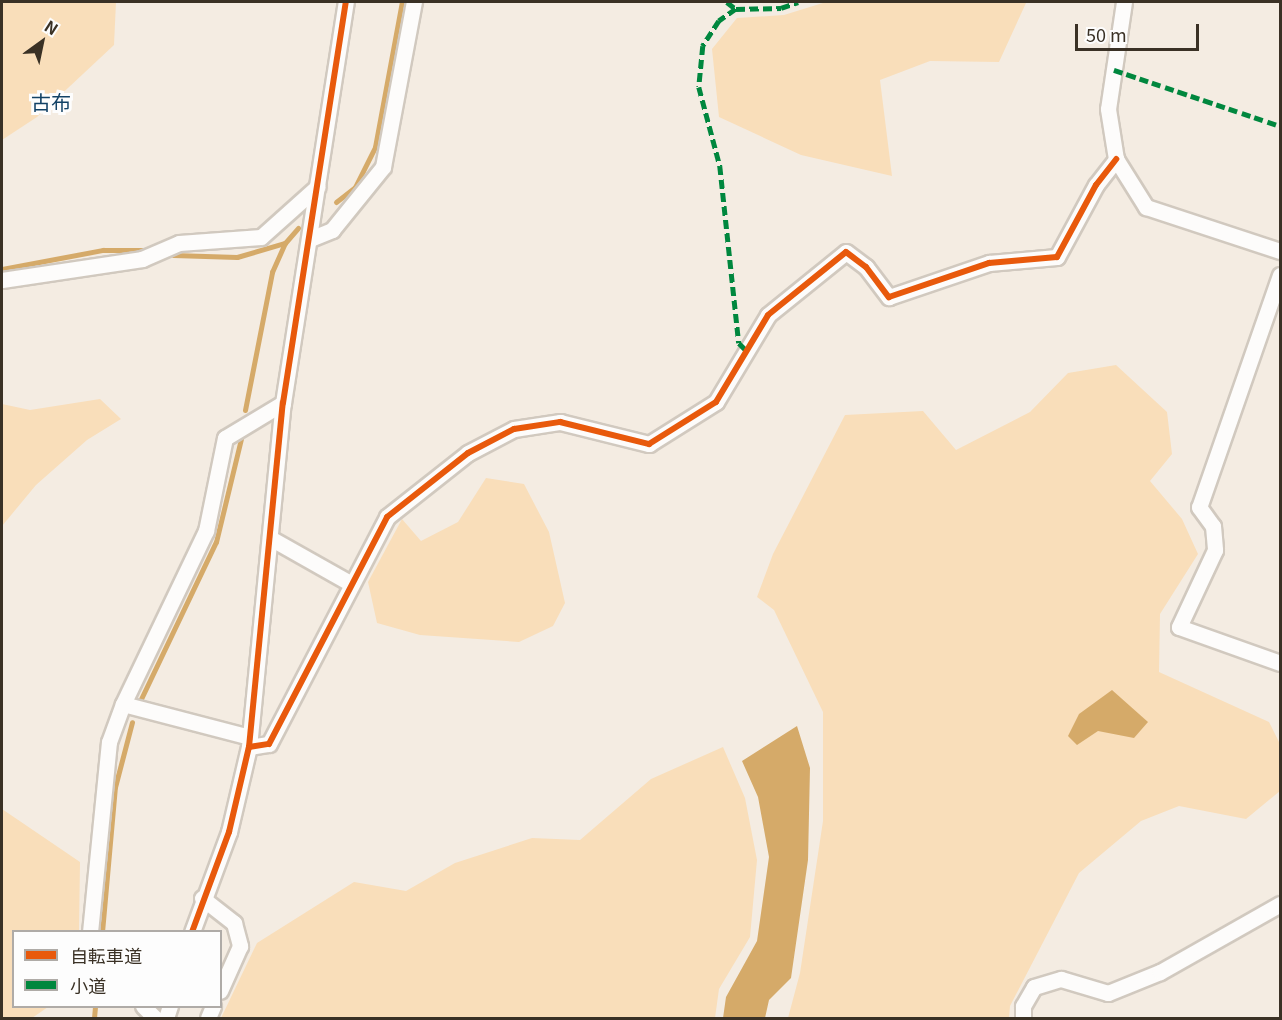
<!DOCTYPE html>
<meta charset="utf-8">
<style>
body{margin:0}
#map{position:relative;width:1282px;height:1020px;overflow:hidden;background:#f4ece2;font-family:Georgia,"Noto Sans JP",serif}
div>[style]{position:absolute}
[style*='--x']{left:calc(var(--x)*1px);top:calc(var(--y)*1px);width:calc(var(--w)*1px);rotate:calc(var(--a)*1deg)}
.green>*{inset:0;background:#f9deba}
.water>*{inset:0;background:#d5aa69}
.stream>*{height:5px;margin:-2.5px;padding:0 2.5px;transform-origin:2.5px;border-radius:2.5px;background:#d5aa69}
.roads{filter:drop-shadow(2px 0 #d1c9bf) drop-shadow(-2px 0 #d1c9bf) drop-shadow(0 2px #d1c9bf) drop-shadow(0 -2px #d1c9bf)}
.street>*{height:15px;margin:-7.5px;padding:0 7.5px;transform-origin:7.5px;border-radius:7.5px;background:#fdfcfb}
.quiet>*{height:4.5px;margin-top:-2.25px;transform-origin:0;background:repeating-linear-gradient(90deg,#00873e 0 9px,transparent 0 13.5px)}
.cycleway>*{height:6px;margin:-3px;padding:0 3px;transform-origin:3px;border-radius:3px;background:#e8590c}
span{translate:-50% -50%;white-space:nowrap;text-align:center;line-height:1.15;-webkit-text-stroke:6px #fdfdfd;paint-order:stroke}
.quarter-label{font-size:20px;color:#124266}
.frame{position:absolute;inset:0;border:3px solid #3a3125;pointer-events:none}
.legend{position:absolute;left:12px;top:930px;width:210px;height:78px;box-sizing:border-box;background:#fdfdfd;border:2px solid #afaba7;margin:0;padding:8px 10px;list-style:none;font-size:18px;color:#3a3125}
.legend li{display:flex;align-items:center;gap:12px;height:30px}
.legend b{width:30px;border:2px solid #afaba7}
.north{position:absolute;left:12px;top:12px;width:60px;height:60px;-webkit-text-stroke:4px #fdfdfd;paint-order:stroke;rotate:33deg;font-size:16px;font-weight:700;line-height:24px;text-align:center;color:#3a3125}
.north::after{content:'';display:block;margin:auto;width:21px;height:27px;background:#3a3125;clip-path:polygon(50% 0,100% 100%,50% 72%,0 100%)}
.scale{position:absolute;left:1075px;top:24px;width:124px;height:27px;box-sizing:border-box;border:3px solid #3a3125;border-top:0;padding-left:8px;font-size:18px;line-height:21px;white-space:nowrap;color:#3a3125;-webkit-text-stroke:4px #fdfdfd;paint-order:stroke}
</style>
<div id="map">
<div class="green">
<i style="clip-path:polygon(2px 2px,116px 2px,114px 45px,37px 117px,2px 140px)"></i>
<i style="clip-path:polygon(826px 2px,1023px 2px,1026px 3px,999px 62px,930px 61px,880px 80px,892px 176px,801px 155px,719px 117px,712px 49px,737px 18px,784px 15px)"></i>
<i style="clip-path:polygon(1116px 365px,1167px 412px,1172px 454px,1150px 481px,1182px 519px,1198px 554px,1160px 614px,1159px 672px,1269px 722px,1280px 744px,1280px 791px,1246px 819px,1179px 806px,1141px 821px,1079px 873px,1010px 1006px,1009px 1018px,788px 1018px,800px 973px,823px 821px,823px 712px,774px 610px,757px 597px,773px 554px,845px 415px,923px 411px,956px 450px,1030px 412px,1068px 373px)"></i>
<i style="clip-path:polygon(100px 399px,121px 419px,87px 440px,36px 485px,2px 526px,2px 404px,30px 410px)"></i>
<i style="clip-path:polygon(486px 478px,524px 484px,549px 532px,565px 603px,553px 626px,519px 642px,420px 635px,377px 623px,368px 582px,402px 519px,421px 541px,458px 522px)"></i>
<i style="clip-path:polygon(723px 747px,745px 798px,757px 860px,750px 937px,719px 989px,715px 1018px,221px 1018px,257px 943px,354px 882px,406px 891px,455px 863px,532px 838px,580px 840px,651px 779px)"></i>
<i style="clip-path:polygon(2px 809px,80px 862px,79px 931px,14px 932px,14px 1006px,48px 1007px,32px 1018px,2px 1018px)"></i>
</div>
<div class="water">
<i style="clip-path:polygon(1112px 690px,1148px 722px,1134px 738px,1098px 731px,1077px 745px,1068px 736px,1079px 714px)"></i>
<i style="clip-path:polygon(797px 726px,810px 768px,808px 860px,791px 978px,769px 1000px,765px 1018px,723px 1018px,726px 997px,757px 941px,769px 857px,758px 797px,742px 761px)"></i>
</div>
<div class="stream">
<i style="--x:336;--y:202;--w:24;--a:-38"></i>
<i style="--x:355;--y:187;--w:45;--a:-63.4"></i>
<i style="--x:375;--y:147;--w:147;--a:-79.5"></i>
<i style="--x:173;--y:255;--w:64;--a:1.8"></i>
<i style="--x:237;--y:257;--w:50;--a:-16.3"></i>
<i style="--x:2;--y:269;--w:103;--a:-10.7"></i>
<i style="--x:103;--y:250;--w:40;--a:0"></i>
<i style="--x:245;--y:410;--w:141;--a:-78.9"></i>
<i style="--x:272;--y:272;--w:32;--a:-66"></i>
<i style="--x:285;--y:243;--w:20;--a:-49"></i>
<i style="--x:140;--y:701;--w:176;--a:-64.5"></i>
<i style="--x:216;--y:542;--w:106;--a:-76.4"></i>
<i style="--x:102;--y:932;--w:146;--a:-84.9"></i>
<i style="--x:115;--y:787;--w:67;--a:-75.3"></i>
<i style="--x:94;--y:1018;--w:12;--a:-85"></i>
</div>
<div class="roads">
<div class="street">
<i style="--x:1124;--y:2;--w:108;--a:98.5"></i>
<i style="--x:1108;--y:109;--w:51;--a:80.9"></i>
<i style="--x:1116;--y:159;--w:57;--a:58"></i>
<i style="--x:1146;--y:207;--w:141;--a:18.2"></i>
<i style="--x:310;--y:239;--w:24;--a:-22"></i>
<i style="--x:332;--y:230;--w:81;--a:-51"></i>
<i style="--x:383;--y:167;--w:168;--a:-79.4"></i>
<i style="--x:1280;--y:275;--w:246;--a:109.2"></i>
<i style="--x:1199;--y:507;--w:24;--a:54"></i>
<i style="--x:1213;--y:526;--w:24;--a:85"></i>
<i style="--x:1215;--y:550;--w:85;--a:115.1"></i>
<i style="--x:1179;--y:627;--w:107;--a:19.6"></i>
<i style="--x:2;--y:280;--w:142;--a:-8.5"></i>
<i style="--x:142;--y:259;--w:40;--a:-23.4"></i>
<i style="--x:179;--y:243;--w:82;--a:-4.2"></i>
<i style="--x:261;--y:237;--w:76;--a:-41.8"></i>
<i style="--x:270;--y:538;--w:92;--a:29.4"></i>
<i style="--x:123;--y:704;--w:131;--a:14.6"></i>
<i style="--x:249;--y:747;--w:20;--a:-9"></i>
<i style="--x:269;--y:744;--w:256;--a:-62.5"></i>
<i style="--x:387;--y:517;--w:103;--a:-38.3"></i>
<i style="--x:468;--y:453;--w:52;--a:-27.6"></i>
<i style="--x:514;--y:429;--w:47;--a:-8.7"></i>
<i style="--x:560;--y:422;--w:92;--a:13.9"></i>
<i style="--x:649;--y:444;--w:79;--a:-32.1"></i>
<i style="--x:716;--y:402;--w:101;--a:-59.1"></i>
<i style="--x:768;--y:315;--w:100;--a:-38.9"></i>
<i style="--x:846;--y:252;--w:25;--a:37"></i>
<i style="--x:866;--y:267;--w:38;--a:53"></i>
<i style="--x:889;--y:297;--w:106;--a:-18.8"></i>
<i style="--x:989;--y:263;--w:68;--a:-5"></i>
<i style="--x:1057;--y:257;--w:82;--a:-61.6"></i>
<i style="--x:1096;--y:185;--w:33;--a:-52"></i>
<i style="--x:202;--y:898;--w:41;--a:38"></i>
<i style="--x:234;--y:923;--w:24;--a:75"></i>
<i style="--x:240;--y:946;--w:49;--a:114"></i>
<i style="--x:90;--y:932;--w:191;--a:-84.3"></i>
<i style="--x:109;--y:742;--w:40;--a:-69.8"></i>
<i style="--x:123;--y:704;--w:192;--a:-64.4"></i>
<i style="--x:206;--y:531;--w:95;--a:-78.5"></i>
<i style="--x:225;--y:438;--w:68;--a:-31.1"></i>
<i style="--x:192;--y:932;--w:107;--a:-69.7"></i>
<i style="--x:229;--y:832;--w:87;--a:-76.8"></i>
<i style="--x:249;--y:747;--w:346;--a:-84.4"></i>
<i style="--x:283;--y:403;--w:406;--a:-81.1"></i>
<i style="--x:143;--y:1006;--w:17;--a:45"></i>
<i style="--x:166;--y:1018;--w:13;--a:-72"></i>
<i style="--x:208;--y:1018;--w:13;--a:-67"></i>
<i style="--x:1023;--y:1018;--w:12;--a:-90"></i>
<i style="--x:1023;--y:1006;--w:22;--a:-60"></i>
<i style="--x:1034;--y:987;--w:28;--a:-17"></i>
<i style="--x:1061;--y:979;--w:49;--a:16.6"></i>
<i style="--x:1108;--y:993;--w:56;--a:-22"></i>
<i style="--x:1160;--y:972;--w:138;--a:-29.5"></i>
</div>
</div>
<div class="quiet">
<i style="--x:727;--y:2;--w:11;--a:38"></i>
<i style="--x:736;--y:9;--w:45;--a:-1.3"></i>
<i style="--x:781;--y:8;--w:18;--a:-19"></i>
<i style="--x:736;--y:9;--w:21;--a:145"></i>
<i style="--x:719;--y:21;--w:30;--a:123"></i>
<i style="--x:703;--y:46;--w:41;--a:95.6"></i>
<i style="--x:699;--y:87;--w:82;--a:75.1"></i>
<i style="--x:720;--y:166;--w:178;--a:83.9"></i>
<i style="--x:739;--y:343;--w:13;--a:45"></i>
<i style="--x:1114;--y:70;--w:175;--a:18.6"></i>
</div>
<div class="cycleway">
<i style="--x:249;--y:747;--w:20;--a:-9"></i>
<i style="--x:269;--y:744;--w:256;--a:-62.5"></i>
<i style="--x:387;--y:517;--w:103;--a:-38.3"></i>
<i style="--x:468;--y:453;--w:52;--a:-27.6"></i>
<i style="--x:514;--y:429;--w:47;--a:-8.7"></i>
<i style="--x:560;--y:422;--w:92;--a:13.9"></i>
<i style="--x:649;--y:444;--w:79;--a:-32.1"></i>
<i style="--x:716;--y:402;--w:101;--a:-59.1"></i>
<i style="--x:768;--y:315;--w:100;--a:-38.9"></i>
<i style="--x:846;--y:252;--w:25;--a:37"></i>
<i style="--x:866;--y:267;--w:38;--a:53"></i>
<i style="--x:889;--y:297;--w:106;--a:-18.8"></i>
<i style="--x:989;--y:263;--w:68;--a:-5"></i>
<i style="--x:1057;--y:257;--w:82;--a:-61.6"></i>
<i style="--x:1096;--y:185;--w:33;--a:-52"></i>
<i style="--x:192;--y:932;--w:107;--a:-69.7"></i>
<i style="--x:229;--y:832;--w:87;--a:-76.8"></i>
<i style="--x:249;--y:747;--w:346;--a:-84.4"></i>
<i style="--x:283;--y:403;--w:406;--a:-81.1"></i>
</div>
<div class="quarter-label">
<span style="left:51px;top:101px">古布</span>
</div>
<div class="frame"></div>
<ul class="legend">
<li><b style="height:8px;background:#e8590c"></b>自転車道</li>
<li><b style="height:8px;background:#00873e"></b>小道</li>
</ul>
<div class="north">N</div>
<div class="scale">50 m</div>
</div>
